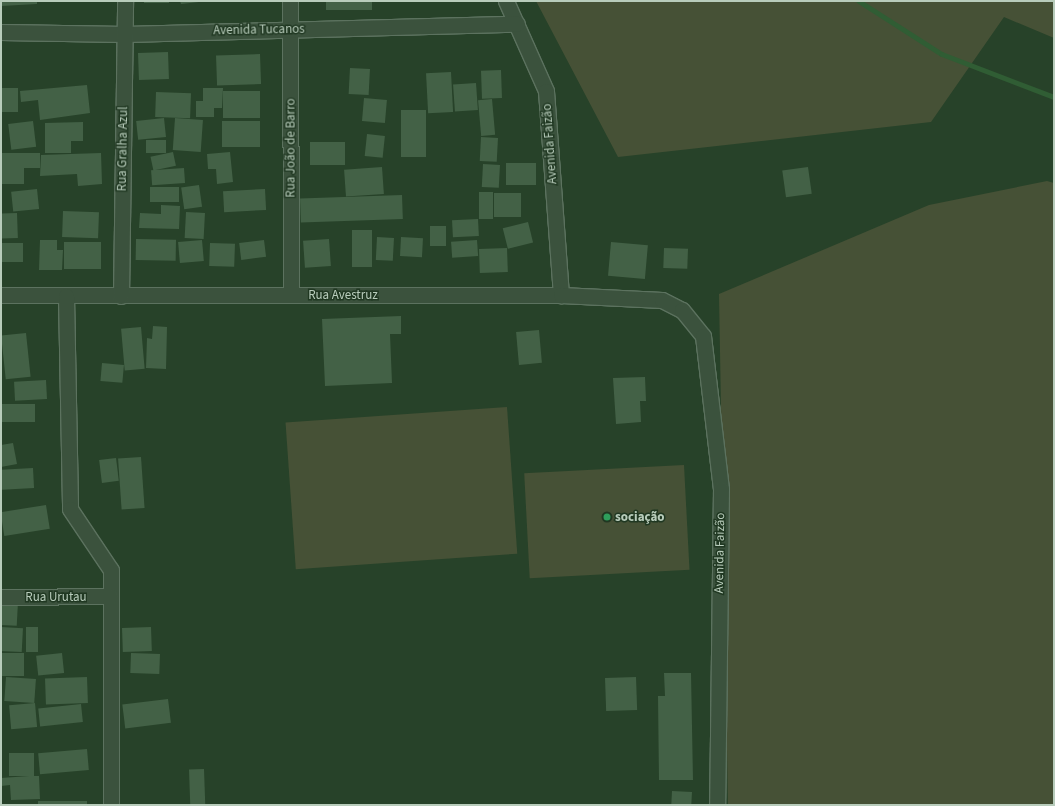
<!DOCTYPE html>
<meta charset="utf-8">
<style>
body{margin:0}
#map{position:relative;width:1055px;height:806px;overflow:hidden;background:#274229;font-family:"Source Sans 3",sans-serif}
div>[style]{position:absolute}
[style*='--x']{left:calc(var(--x)*1px);top:calc(var(--y)*1px);width:calc(var(--w)*1px);rotate:calc(var(--a)*1deg)}
.green>*{inset:0;background:#465136;transform-origin:0 0}
.stream>*{height:4.5px;margin:-2.25px;padding:0 2.25px;transform-origin:2.25px;border-radius:2.25px;background:#305d34}
.building>*{inset:0;background:#436146;transform-origin:0 0}
.roads{filter:drop-shadow(1px 0 #5c725f) drop-shadow(-1px 0 #5c725f) drop-shadow(0 1px #5c725f) drop-shadow(0 -1px #5c725f)}
.minor>*{height:15px;margin:-7.5px;padding:0 7.5px;transform-origin:7.5px;border-radius:7.5px;background:#3b523d}
.dots>*{width:11px;height:11px;translate:-50% -50%;box-sizing:border-box;border:2px solid #203822;border-radius:50%}
span{translate:-50% -50%;white-space:nowrap;text-align:center;line-height:1.15;-webkit-text-stroke:3px #203822;paint-order:stroke}
.street-label{font-size:13px;color:#b8ccbb}
.poi-label{font-size:13px;color:#b8ccbb;font-weight:700}
.left{translate:0 -50%;text-align:left}
.frame{position:absolute;inset:0;border:2px solid #b8ccbb;pointer-events:none}
</style>
<div id="map">
<div class="green">
<i style="clip-path:polygon(536px 1px,1054px 1px,1054px 38px,1004px 17px,931px 122px,618px 157px)"></i>
<i style="clip-path:polygon(1047px 181px,1054px 183px,1054px 805px,728px 805px,719px 294px,929px 205px)"></i>
<i style="left:507px;top:407px;width:147px;height:222px;rotate:86deg"></i>
<i style="left:684px;top:465px;width:105px;height:160px;rotate:87deg"></i>
</div>
<div class="stream">
<i style="--x:859;--y:1;--w:98;--a:32.6"></i>
<i style="--x:942;--y:54;--w:120;--a:21"></i>
</div>
<div class="building">
<i style="clip-path:polygon(1px 1px,37px 1px,37px 4px,1px 6px)"></i>
<i style="left:144px;top:1px;width:25px;height:2px"></i>
<i style="clip-path:polygon(180px 1px,199px 1px,199px 2px,181px 4px)"></i>
<i style="left:326px;top:1px;width:46px;height:9px"></i>
<i style="left:168px;top:52px;width:27px;height:30px;rotate:88deg"></i>
<i style="left:260px;top:54px;width:30px;height:44px;rotate:88deg"></i>
<i style="left:350px;top:68px;width:20px;height:26px;rotate:3deg"></i>
<i style="left:501px;top:70px;width:28px;height:20px;rotate:88deg"></i>
<i style="left:451px;top:72px;width:40px;height:25px;rotate:87deg"></i>
<i style="left:476px;top:83px;width:27px;height:23px;rotate:86deg"></i>
<i style="clip-path:polygon(87px 85px,90px 113px,40px 120px,38px 100px,21px 102px,20px 91px)"></i>
<i style="left:1px;top:88px;width:17px;height:24px"></i>
<i style="clip-path:polygon(203px 88px,223px 88px,222px 108px,214px 108px,214px 117px,196px 117px,196px 101px,203px 101px)"></i>
<i style="left:260px;top:91px;width:27px;height:37px;rotate:90deg"></i>
<i style="left:156px;top:92px;width:35px;height:25px;rotate:2deg"></i>
<i style="left:364px;top:98px;width:23px;height:23px;rotate:5deg"></i>
<i style="left:492px;top:99px;width:36px;height:14px;rotate:85deg"></i>
<i style="left:401px;top:110px;width:25px;height:47px"></i>
<i style="left:164px;top:118px;width:19px;height:28px;rotate:84deg"></i>
<i style="left:175px;top:118px;width:28px;height:32px;rotate:4deg"></i>
<i style="left:33px;top:121px;width:26px;height:25px;rotate:83deg"></i>
<i style="left:222px;top:121px;width:38px;height:26px"></i>
<i style="clip-path:polygon(83px 122px,83px 141px,71px 141px,71px 153px,45px 153px,45px 123px)"></i>
<i style="left:367px;top:134px;width:18px;height:22px;rotate:6deg"></i>
<i style="left:481px;top:137px;width:17px;height:24px;rotate:3deg"></i>
<i style="left:146px;top:140px;width:20px;height:13px"></i>
<i style="left:310px;top:142px;width:35px;height:23px"></i>
<i style="left:173px;top:152px;width:14px;height:23px;rotate:78deg"></i>
<i style="clip-path:polygon(230px 152px,233px 182px,217px 184px,216px 169px,208px 169px,207px 154px)"></i>
<i style="clip-path:polygon(1px 153px,40px 153px,40px 168px,24px 168px,24px 184px,1px 184px)"></i>
<i style="clip-path:polygon(101px 153px,102px 184px,78px 186px,77px 174px,40px 176px,41px 155px)"></i>
<i style="left:536px;top:163px;width:22px;height:30px;rotate:90deg"></i>
<i style="left:483px;top:164px;width:17px;height:23px;rotate:3deg"></i>
<i style="left:382px;top:167px;width:27px;height:38px;rotate:86deg"></i>
<i style="left:808px;top:167px;width:27px;height:26px;rotate:82deg"></i>
<i style="left:184px;top:168px;width:15px;height:33px;rotate:86deg"></i>
<i style="left:199px;top:185px;width:22px;height:18px;rotate:82deg"></i>
<i style="left:150px;top:187px;width:29px;height:15px"></i>
<i style="left:37px;top:189px;width:20px;height:26px;rotate:84deg"></i>
<i style="left:265px;top:189px;width:21px;height:42px;rotate:87deg"></i>
<i style="left:479px;top:192px;width:14px;height:27px"></i>
<i style="left:494px;top:193px;width:27px;height:24px"></i>
<i style="left:402px;top:195px;width:24px;height:102px;rotate:88deg"></i>
<i style="clip-path:polygon(161px 205px,180px 206px,179px 229px,139px 228px,140px 213px,161px 214px)"></i>
<i style="left:63px;top:211px;width:36px;height:26px;rotate:2deg"></i>
<i style="left:186px;top:212px;width:19px;height:26px;rotate:3deg"></i>
<i style="left:17px;top:213px;width:25px;height:16px;rotate:88deg"></i>
<i style="left:478px;top:219px;width:17px;height:26px;rotate:87deg"></i>
<i style="left:528px;top:222px;width:21px;height:26px;rotate:76deg"></i>
<i style="left:430px;top:226px;width:16px;height:20px"></i>
<i style="left:352px;top:230px;width:20px;height:37px"></i>
<i style="left:377px;top:237px;width:17px;height:23px;rotate:3deg"></i>
<i style="left:401px;top:237px;width:22px;height:19px;rotate:3deg"></i>
<i style="left:136px;top:239px;width:40px;height:21px;rotate:1deg"></i>
<i style="left:329px;top:239px;width:27px;height:26px;rotate:86deg"></i>
<i style="clip-path:polygon(40px 240px,57px 240px,57px 250px,63px 250px,62px 270px,39px 270px)"></i>
<i style="left:202px;top:240px;width:21px;height:24px;rotate:85deg"></i>
<i style="left:264px;top:240px;width:17px;height:25px;rotate:83deg"></i>
<i style="left:477px;top:240px;width:16px;height:26px;rotate:86deg"></i>
<i style="left:64px;top:242px;width:37px;height:27px"></i>
<i style="left:611px;top:242px;width:37px;height:34px;rotate:5deg"></i>
<i style="left:1px;top:243px;width:22px;height:19px"></i>
<i style="left:210px;top:243px;width:25px;height:23px;rotate:2deg"></i>
<i style="left:507px;top:248px;width:24px;height:28px;rotate:88deg"></i>
<i style="left:664px;top:248px;width:24px;height:20px;rotate:2deg"></i>
<i style="clip-path:polygon(401px 316px,401px 334px,390px 334px,392px 383px,325px 386px,322px 319px)"></i>
<i style="clip-path:polygon(153px 326px,167px 327px,166px 369px,146px 368px,147px 338px,152px 339px)"></i>
<i style="left:141px;top:327px;width:42px;height:20px;rotate:85deg"></i>
<i style="left:539px;top:330px;width:33px;height:23px;rotate:85deg"></i>
<i style="left:26px;top:333px;width:44px;height:25px;rotate:84deg"></i>
<i style="left:102px;top:363px;width:22px;height:18px;rotate:5deg"></i>
<i style="clip-path:polygon(645px 377px,646px 401px,640px 401px,641px 422px,616px 424px,613px 378px)"></i>
<i style="left:46px;top:380px;width:19px;height:32px;rotate:87deg"></i>
<i style="left:1px;top:404px;width:34px;height:18px"></i>
<i style="clip-path:polygon(13px 443px,17px 464px,1px 467px,1px 445px)"></i>
<i style="left:141px;top:457px;width:51px;height:23px;rotate:86deg"></i>
<i style="left:116px;top:458px;width:23px;height:17px;rotate:83deg"></i>
<i style="left:33px;top:468px;width:20px;height:32px;rotate:87deg"></i>
<i style="left:46px;top:505px;width:24px;height:46px;rotate:81deg"></i>
<i style="left:1px;top:601px;width:17px;height:24px;rotate:3deg"></i>
<i style="left:1px;top:627px;width:22px;height:24px;rotate:3deg"></i>
<i style="left:26px;top:627px;width:12px;height:25px"></i>
<i style="left:151px;top:627px;width:24px;height:29px;rotate:88deg"></i>
<i style="left:1px;top:653px;width:23px;height:23px"></i>
<i style="left:62px;top:653px;width:20px;height:26px;rotate:84deg"></i>
<i style="left:131px;top:653px;width:29px;height:20px;rotate:2deg"></i>
<i style="clip-path:polygon(664px 673px,691px 673px,693px 780px,659px 780px,658px 696px,665px 696px)"></i>
<i style="left:6px;top:677px;width:30px;height:24px;rotate:4deg"></i>
<i style="left:87px;top:677px;width:26px;height:42px;rotate:88deg"></i>
<i style="left:636px;top:677px;width:33px;height:31px;rotate:88deg"></i>
<i style="left:168px;top:699px;width:24px;height:46px;rotate:83deg"></i>
<i style="left:35px;top:703px;width:24px;height:26px;rotate:85deg"></i>
<i style="left:81px;top:704px;width:18px;height:43px;rotate:84deg"></i>
<i style="left:87px;top:749px;width:21px;height:49px;rotate:85deg"></i>
<i style="clip-path:polygon(9px 753px,34px 753px,34px 776px,39px 776px,40px 799px,11px 800px,10px 785px,1px 786px,1px 778px,29px 776px,9px 776px)"></i>
<i style="left:204px;top:769px;width:35px;height:15px;rotate:88deg"></i>
<i style="left:672px;top:791px;width:20px;height:14px;rotate:3deg"></i>
<i style="left:38px;top:801px;width:49px;height:4px"></i>
</div>
<div class="roads">
<div class="minor">
<i style="--x:290;--y:1;--w:294;--a:89.8"></i>
<i style="--x:506;--y:1;--w:98;--a:66"></i>
<i style="--x:546;--y:91;--w:205;--a:85.8"></i>
<i style="--x:1;--y:32;--w:124;--a:0.9"></i>
<i style="--x:125;--y:34;--w:392;--a:-1.5"></i>
<i style="--x:1;--y:295;--w:560;--a:0"></i>
<i style="--x:561;--y:295;--w:101;--a:2.8"></i>
<i style="--x:662;--y:300;--w:22;--a:27"></i>
<i style="--x:682;--y:310;--w:33;--a:51"></i>
<i style="--x:703;--y:336;--w:154;--a:83.3"></i>
<i style="--x:721;--y:489;--w:316;--a:90.7"></i>
<i style="--x:66;--y:296;--w:213;--a:88.9"></i>
<i style="--x:70;--y:509;--w:73;--a:56.1"></i>
<i style="--x:111;--y:570;--w:235;--a:90"></i>
<i style="--x:121;--y:296;--w:295;--a:-89.2"></i>
<i style="--x:1;--y:597;--w:109;--a:-0.5"></i>
</div>
</div>
<div class="dots">
<i style="left:607px;top:517px;background:#2e9e5b"></i>
</div>
<div class="street-label">
<span style="left:259px;top:30px;rotate:-1deg">Avenida Tucanos</span>
<span style="left:550px;top:144px;rotate:-94deg">Avenida Faizão</span>
<span style="left:291px;top:148px;rotate:-90deg">Rua João de Barro</span>
<span style="left:123px;top:149px;rotate:-89deg">Rua Gralha Azul</span>
<span style="left:343px;top:295px">Rua Avestruz</span>
<span style="left:720px;top:553px;rotate:-89deg">Avenida Faizão</span>
<span style="left:56px;top:597px">Rua Urutau</span>
</div>
<div class="poi-label">
<span class="left" style="left:615px;top:517px">sociação</span>
</div>
<div class="frame"></div>
</div>
